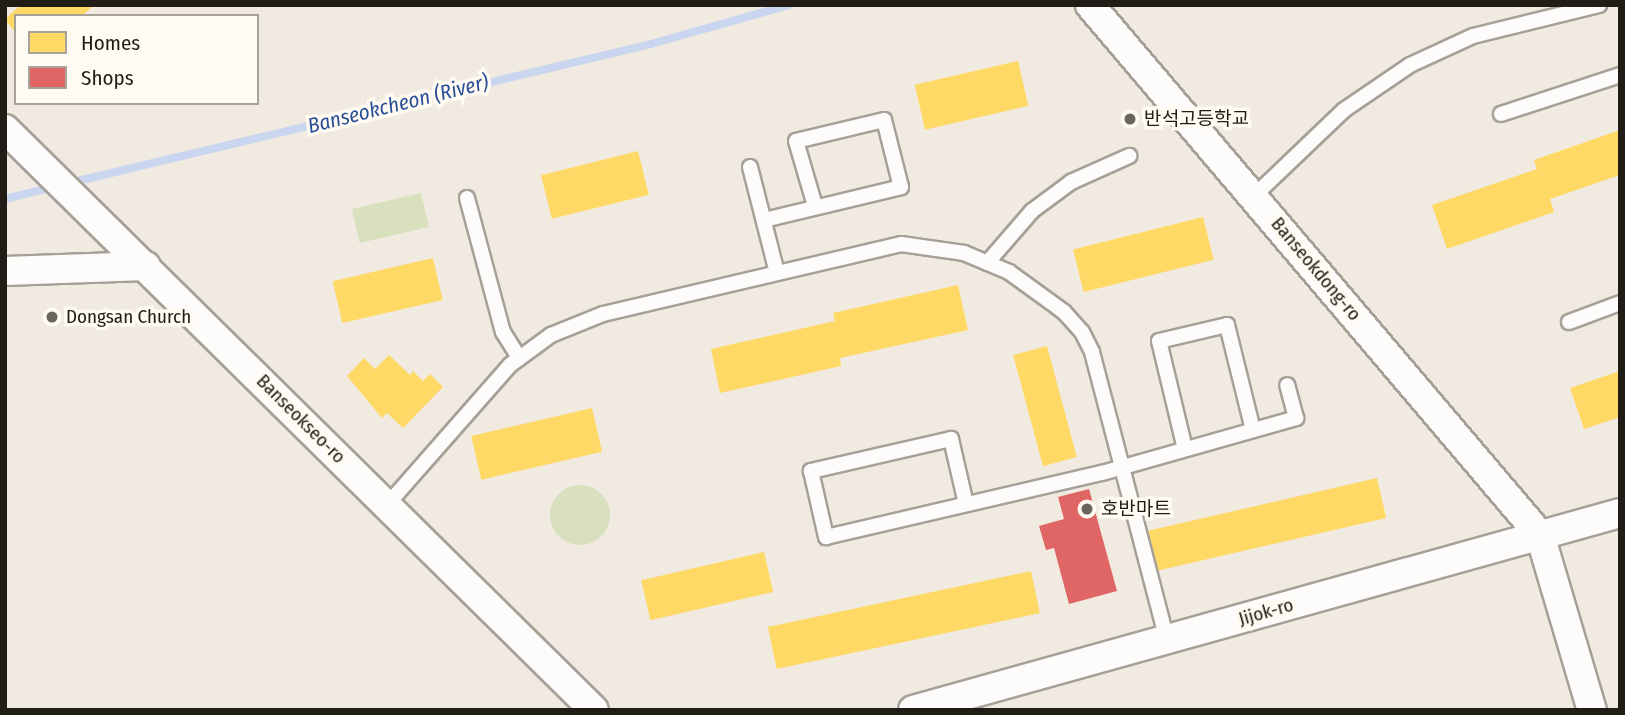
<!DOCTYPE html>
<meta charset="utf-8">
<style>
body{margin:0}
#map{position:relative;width:1625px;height:715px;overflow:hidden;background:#f0eae0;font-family:"Fira Sans Condensed","Noto Sans KR",sans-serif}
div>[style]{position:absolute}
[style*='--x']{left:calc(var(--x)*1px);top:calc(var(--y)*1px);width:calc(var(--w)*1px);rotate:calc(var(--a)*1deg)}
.green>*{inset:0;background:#d8e0bd;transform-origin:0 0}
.round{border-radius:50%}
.homes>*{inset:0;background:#ffd966;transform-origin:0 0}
.shops>*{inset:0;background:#e06666}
.stream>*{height:8px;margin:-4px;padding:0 4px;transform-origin:4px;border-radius:4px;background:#cad6ef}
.roads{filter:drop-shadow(2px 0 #a5a098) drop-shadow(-2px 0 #a5a098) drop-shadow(0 2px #a5a098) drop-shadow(0 -2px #a5a098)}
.service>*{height:14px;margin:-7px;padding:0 7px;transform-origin:7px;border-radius:7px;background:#fdfcfa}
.minor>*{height:28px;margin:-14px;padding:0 14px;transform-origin:14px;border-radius:14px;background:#fdfcfa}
.dots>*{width:19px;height:19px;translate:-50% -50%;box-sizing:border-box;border:4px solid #fffaf2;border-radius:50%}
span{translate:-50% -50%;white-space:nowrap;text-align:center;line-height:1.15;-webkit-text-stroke:7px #fffaf2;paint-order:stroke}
.poi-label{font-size:19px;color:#211d16}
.left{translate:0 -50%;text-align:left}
.street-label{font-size:19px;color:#211d16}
.water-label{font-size:21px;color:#294f98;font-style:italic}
.frame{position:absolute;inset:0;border:7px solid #211d16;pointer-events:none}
.legend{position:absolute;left:14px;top:14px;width:245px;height:91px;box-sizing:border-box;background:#fffaf2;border:2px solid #a6a29a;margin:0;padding:9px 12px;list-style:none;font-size:21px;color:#211d16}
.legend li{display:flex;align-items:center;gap:14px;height:35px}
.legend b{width:35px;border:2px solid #a6a29a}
</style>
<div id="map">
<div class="green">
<i style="left:421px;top:193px;width:35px;height:71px;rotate:77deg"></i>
<i class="round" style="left:550px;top:485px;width:60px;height:60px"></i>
</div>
<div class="homes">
<i style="clip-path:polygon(21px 5px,94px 5px,82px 16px,16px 16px,16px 34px,5px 19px)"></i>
<i style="left:1018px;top:61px;width:46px;height:106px;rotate:77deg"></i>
<i style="clip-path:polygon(1620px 130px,1620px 175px,1550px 199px,1554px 212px,1447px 249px,1432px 205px,1537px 169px,1534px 160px)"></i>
<i style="left:638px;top:151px;width:45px;height:100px;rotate:76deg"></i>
<i style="left:1203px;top:217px;width:44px;height:134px;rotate:76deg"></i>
<i style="left:433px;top:258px;width:43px;height:103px;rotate:77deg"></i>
<i style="clip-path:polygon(958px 285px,968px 330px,840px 358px,841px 366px,720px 393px,711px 349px,835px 321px,833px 313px)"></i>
<i style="left:1047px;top:346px;width:115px;height:35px;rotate:75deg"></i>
<i style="clip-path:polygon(389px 355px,410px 375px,413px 371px,423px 381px,430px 374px,443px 387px,403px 428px,387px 413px,382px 418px,347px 376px,364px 358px,375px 369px)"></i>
<i style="clip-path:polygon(1620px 371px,1620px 417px,1584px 429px,1570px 388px)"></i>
<i style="left:592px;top:408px;width:45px;height:124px;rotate:77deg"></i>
<i style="left:1377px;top:478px;width:41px;height:235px;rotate:77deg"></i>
<i style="left:764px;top:552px;width:41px;height:126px;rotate:77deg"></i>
<i style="left:1031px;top:571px;width:43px;height:269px;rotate:78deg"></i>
</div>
<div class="shops">
<i style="clip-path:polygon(1089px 489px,1117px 591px,1069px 604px,1054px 548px,1046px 550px,1039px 526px,1064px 519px,1058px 497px)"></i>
</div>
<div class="stream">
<i style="--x:69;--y:183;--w:598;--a:-13.43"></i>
<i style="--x:651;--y:44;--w:143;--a:-15.8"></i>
<i style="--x:5;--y:199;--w:49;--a:-14"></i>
</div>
<div class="roads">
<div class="service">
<i style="--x:1501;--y:114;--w:125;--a:-18.1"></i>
<i style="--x:750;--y:167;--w:109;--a:75.7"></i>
<i style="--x:1254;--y:196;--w:124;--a:-43.7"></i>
<i style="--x:1344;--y:110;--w:80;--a:-34.3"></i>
<i style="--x:1410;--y:65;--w:69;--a:-24.7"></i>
<i style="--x:1473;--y:36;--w:130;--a:-13.8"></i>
<i style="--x:467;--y:198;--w:139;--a:75"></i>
<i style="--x:503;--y:332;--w:31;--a:58"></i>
<i style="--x:764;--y:220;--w:141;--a:-13.5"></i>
<i style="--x:901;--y:187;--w:69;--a:-104.2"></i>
<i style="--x:884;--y:120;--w:90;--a:166.6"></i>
<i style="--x:796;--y:141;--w:68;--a:73.7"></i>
<i style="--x:987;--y:263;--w:69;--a:-49.1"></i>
<i style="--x:1032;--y:211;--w:49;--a:-36.6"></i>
<i style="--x:1071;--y:182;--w:64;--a:-24.1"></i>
<i style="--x:1569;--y:322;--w:54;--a:-20.4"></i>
<i style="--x:1185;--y:449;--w:111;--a:-103.5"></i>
<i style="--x:1159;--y:341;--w:70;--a:-13.2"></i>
<i style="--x:1227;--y:325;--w:108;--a:76.1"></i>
<i style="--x:966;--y:504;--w:67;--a:-103"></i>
<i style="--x:951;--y:439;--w:144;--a:167.1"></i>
<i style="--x:811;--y:471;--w:68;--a:77.2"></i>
<i style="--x:826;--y:537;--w:283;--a:-13.1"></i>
<i style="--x:1102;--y:473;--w:202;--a:-15.8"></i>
<i style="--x:1296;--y:418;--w:34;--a:-105"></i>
<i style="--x:387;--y:505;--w:186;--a:-48.7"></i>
<i style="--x:510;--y:365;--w:51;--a:-36.2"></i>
<i style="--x:551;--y:335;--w:56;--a:-22"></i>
<i style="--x:603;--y:314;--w:306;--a:-13.2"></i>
<i style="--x:901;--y:244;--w:64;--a:8.1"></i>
<i style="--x:964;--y:253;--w:49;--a:22.9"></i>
<i style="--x:1009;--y:272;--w:68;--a:36"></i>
<i style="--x:1064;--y:312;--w:27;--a:48"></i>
<i style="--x:1082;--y:332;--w:22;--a:63"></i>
<i style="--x:1092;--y:352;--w:298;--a:75.4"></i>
</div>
<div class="minor">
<i style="--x:1090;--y:5;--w:695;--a:49.67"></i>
<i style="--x:1540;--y:535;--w:183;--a:73.5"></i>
<i style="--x:5;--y:129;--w:827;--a:44.61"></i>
<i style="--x:5;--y:271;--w:141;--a:-2"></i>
<i style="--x:913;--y:710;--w:734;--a:-15.57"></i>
</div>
</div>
<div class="dots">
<i style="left:1130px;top:119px;background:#69655d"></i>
<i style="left:52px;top:317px;background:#69655d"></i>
<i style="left:1087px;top:509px;background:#69655d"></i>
</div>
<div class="poi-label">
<span class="left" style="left:1144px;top:119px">반석고등학교</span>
<span class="left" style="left:66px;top:317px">Dongsan Church</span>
<span class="left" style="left:1101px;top:509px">호반마트</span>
</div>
<div class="street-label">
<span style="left:1316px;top:269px;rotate:50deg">Banseokdong-ro</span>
<span style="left:301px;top:419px;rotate:45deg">Banseokseo-ro</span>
<span style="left:1266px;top:612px;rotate:-16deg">Jijok-ro</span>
</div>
<div class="water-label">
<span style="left:398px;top:104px;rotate:-14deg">Banseokcheon (River)</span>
</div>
<div class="frame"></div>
<ul class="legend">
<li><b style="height:19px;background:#ffd966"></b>Homes</li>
<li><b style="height:19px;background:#e06666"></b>Shops</li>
</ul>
</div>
